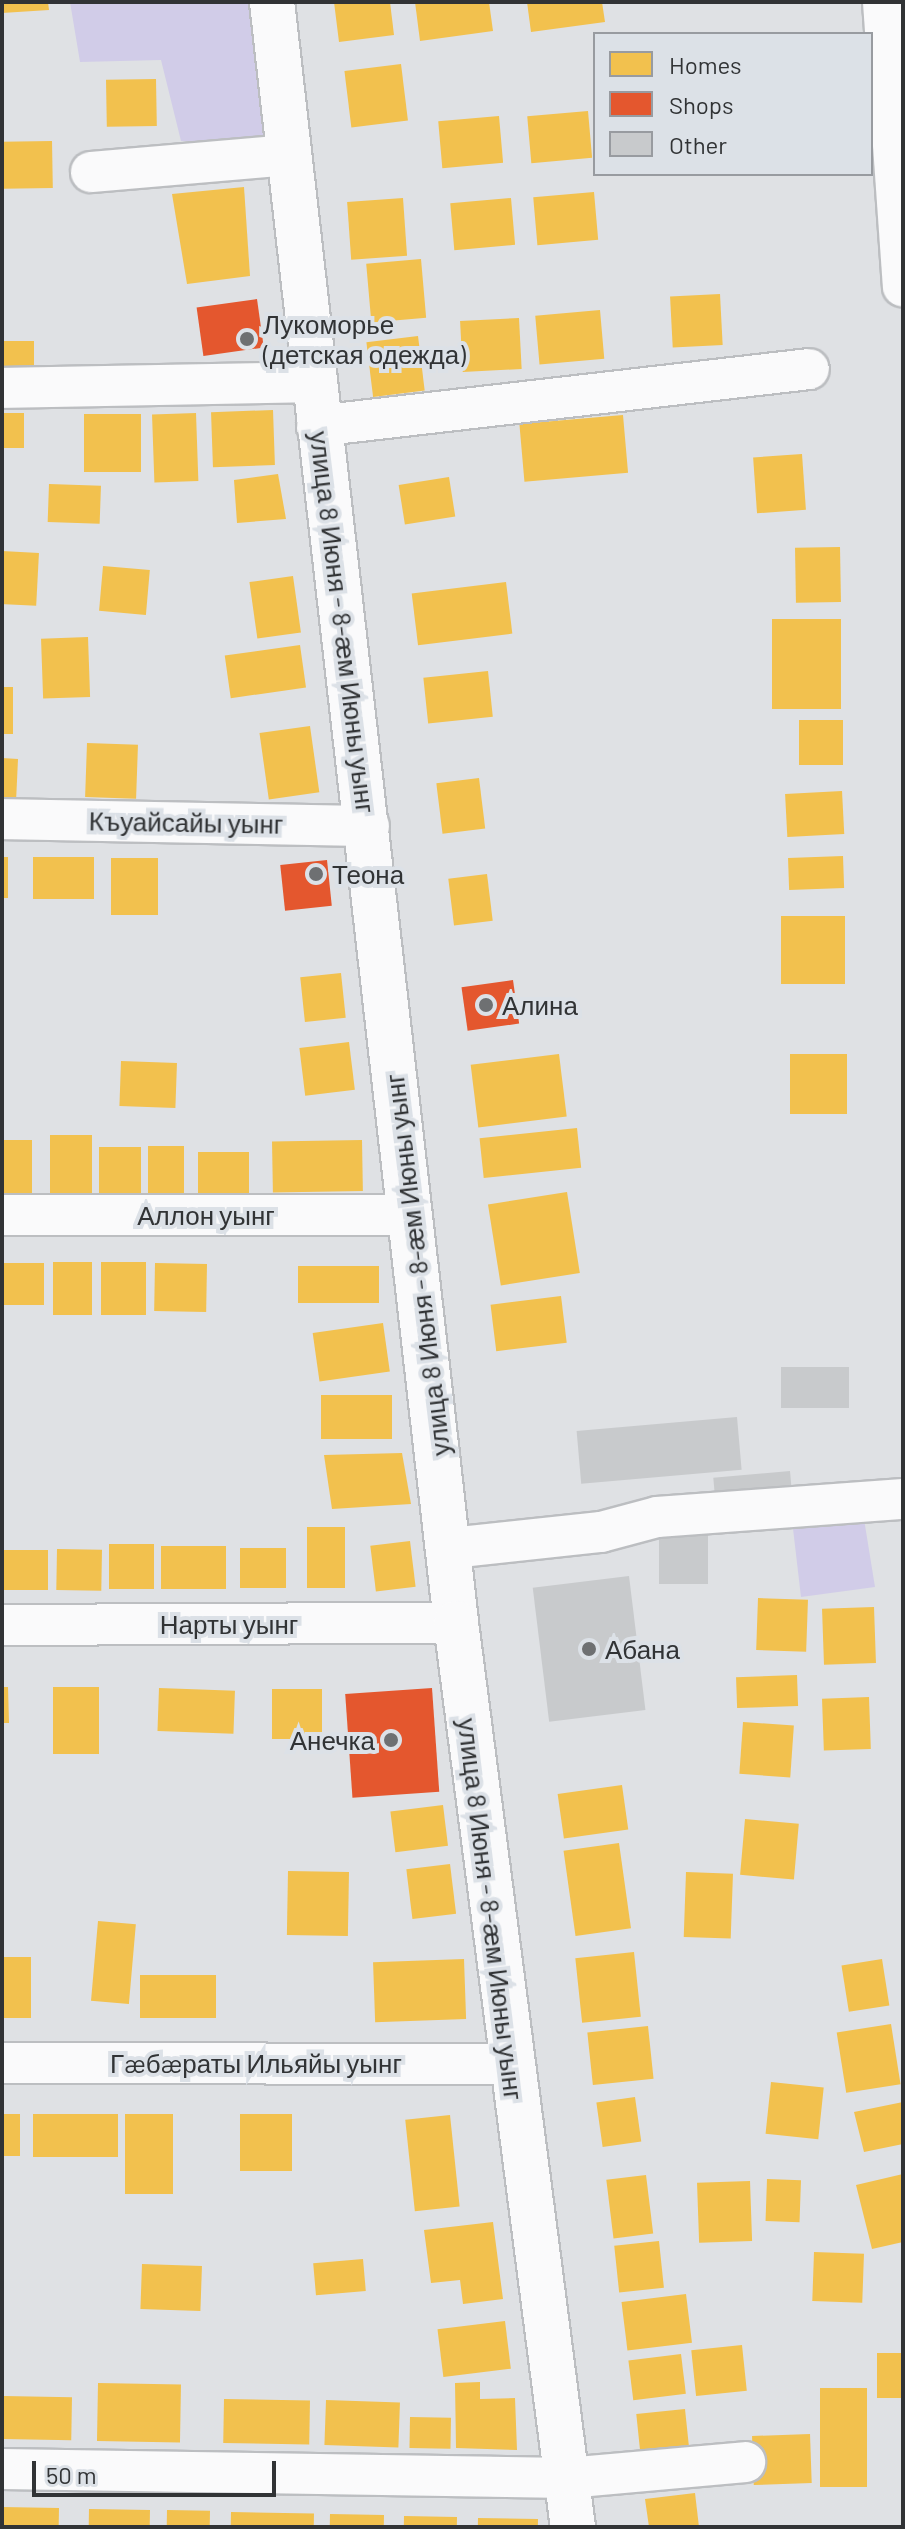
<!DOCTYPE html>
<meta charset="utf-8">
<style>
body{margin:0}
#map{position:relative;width:905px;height:2529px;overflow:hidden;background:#dfe1e4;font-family:Barlow,sans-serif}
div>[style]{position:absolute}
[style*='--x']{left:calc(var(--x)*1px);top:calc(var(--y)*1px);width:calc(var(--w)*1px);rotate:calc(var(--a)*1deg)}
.green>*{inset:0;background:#d1cce8}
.homes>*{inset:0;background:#f2c14e;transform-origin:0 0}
.shops>*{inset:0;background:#e4572e;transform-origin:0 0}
.building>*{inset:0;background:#c8cacc;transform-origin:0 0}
.roads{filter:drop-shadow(2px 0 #bcbec1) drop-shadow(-2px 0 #bcbec1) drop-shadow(0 2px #bcbec1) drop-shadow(0 -2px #bcbec1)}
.minor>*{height:40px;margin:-20px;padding:0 20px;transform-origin:20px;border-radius:20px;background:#fafafb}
.highway>*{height:44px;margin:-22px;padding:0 22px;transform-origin:22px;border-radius:22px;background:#fafafb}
.dots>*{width:22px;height:22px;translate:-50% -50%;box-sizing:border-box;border:4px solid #dce1e7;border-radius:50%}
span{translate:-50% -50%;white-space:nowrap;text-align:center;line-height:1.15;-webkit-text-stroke:8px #dce1e7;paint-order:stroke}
.poi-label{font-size:26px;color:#313335}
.left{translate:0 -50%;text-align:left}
.right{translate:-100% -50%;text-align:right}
.street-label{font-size:26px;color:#313335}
.frame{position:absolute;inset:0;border:4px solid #313335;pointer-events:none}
.legend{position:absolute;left:593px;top:32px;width:280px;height:144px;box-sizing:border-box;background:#dce1e7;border:2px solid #989ba0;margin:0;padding:10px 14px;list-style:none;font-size:24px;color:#313335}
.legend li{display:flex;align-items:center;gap:16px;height:40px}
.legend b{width:40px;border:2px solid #989ba0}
.scale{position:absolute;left:32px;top:2461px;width:244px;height:36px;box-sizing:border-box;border:4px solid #313335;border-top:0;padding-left:10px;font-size:24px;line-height:28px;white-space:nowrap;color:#313335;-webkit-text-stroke:6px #dce1e7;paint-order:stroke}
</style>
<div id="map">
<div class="green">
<i style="clip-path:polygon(70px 2px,255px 2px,271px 145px,181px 141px,161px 60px,80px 62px)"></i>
<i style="clip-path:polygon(864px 1519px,875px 1587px,801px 1597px,792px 1520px)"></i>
</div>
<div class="homes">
<i style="clip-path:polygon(2px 2px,48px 2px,49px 10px,2px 13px)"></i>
<i style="clip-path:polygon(334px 2px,390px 2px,394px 35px,339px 42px)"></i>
<i style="clip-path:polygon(415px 2px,489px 2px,493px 31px,420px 41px)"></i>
<i style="clip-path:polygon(527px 2px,602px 2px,605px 22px,531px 32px)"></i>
<i style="left:401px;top:64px;width:57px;height:57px;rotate:83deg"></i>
<i style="left:156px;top:79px;width:47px;height:50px;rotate:89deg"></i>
<i style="left:588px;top:111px;width:47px;height:61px;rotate:85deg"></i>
<i style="left:499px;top:116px;width:47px;height:61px;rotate:85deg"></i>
<i style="left:52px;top:141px;width:47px;height:50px;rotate:89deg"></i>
<i style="clip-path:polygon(244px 187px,250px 276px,187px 284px,172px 194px)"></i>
<i style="left:594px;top:192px;width:48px;height:61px;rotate:85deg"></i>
<i style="left:403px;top:198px;width:58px;height:56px;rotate:86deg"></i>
<i style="left:511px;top:198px;width:47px;height:61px;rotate:85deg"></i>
<i style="left:421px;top:259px;width:59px;height:55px;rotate:85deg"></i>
<i style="left:720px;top:294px;width:51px;height:50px;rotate:87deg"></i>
<i style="left:600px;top:310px;width:49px;height:65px;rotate:85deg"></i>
<i style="left:519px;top:318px;width:51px;height:59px;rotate:87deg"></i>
<i style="left:418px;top:336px;width:55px;height:52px;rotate:83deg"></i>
<i style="left:2px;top:341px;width:32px;height:41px"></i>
<i style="left:273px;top:410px;width:55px;height:62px;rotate:88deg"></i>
<i style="left:2px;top:413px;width:22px;height:35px"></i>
<i style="left:196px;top:413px;width:68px;height:44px;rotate:88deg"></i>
<i style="left:141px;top:414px;width:58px;height:57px;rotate:90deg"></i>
<i style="left:623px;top:415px;width:58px;height:104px;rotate:85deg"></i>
<i style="left:802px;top:454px;width:56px;height:49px;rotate:86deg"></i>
<i style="clip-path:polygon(278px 474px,286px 519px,237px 523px,234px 480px)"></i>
<i style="left:449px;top:477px;width:40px;height:51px;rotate:81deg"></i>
<i style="left:49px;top:484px;width:52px;height:38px;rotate:2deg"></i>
<i style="left:840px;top:547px;width:55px;height:45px;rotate:89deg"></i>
<i style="left:2px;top:551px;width:37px;height:53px;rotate:3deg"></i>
<i style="left:103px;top:566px;width:47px;height:45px;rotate:5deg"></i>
<i style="left:293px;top:576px;width:57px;height:44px;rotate:82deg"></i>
<i style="left:506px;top:582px;width:52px;height:95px;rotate:83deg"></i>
<i style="left:772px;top:619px;width:69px;height:90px"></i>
<i style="left:88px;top:637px;width:60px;height:47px;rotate:88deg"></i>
<i style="left:300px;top:645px;width:43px;height:76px;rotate:82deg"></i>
<i style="left:488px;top:671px;width:46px;height:65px;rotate:84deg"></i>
<i style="left:2px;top:687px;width:11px;height:47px"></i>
<i style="left:799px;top:720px;width:44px;height:45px"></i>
<i style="left:310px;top:726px;width:67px;height:51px;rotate:82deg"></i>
<i style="left:87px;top:743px;width:51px;height:54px;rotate:2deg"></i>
<i style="clip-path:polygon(2px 758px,18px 759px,16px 802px,2px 802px)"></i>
<i style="left:479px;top:778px;width:51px;height:43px;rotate:83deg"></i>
<i style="left:842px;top:791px;width:43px;height:57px;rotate:87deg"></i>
<i style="left:843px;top:856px;width:32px;height:55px;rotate:88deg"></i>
<i style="left:2px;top:857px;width:6px;height:41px"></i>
<i style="left:33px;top:857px;width:61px;height:42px"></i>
<i style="left:111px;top:858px;width:47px;height:57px"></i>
<i style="left:487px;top:874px;width:47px;height:39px;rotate:83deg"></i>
<i style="left:845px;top:916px;width:68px;height:64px;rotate:90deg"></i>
<i style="left:341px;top:973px;width:45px;height:41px;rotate:84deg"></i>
<i style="left:349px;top:1042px;width:48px;height:50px;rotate:83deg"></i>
<i style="left:559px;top:1054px;width:63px;height:89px;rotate:83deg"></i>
<i style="left:790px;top:1054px;width:57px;height:60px"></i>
<i style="left:121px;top:1061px;width:56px;height:45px;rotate:2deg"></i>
<i style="left:577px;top:1128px;width:40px;height:98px;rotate:84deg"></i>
<i style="left:50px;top:1135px;width:42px;height:60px"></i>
<i style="left:2px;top:1140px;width:30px;height:54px"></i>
<i style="left:362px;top:1140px;width:51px;height:90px;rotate:89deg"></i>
<i style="left:148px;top:1146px;width:36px;height:48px"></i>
<i style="left:99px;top:1147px;width:42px;height:48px"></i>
<i style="left:198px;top:1152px;width:51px;height:42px"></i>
<i style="left:567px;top:1192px;width:82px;height:80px;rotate:81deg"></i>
<i style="left:53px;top:1262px;width:39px;height:53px"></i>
<i style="left:146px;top:1262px;width:53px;height:45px;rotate:90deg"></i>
<i style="left:2px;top:1263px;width:42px;height:42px"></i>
<i style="left:155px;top:1263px;width:52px;height:48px;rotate:1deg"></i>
<i style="left:298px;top:1266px;width:81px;height:37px"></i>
<i style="left:561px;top:1296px;width:47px;height:71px;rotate:83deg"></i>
<i style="left:383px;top:1323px;width:49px;height:71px;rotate:82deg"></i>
<i style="left:321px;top:1395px;width:71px;height:44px"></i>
<i style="clip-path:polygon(402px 1453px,411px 1504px,332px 1509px,324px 1455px)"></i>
<i style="left:307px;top:1527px;width:38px;height:61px"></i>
<i style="left:410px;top:1541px;width:46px;height:40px;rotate:83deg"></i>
<i style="left:109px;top:1544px;width:45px;height:45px"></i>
<i style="left:161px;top:1546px;width:65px;height:43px"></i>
<i style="left:240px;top:1548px;width:46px;height:40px"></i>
<i style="left:57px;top:1549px;width:45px;height:41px;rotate:1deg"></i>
<i style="left:2px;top:1550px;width:46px;height:40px"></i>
<i style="left:758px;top:1598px;width:50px;height:52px;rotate:2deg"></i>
<i style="left:874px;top:1607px;width:56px;height:52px;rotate:88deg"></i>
<i style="left:797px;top:1675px;width:31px;height:61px;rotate:88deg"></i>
<i style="clip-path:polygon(2px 1687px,8px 1687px,9px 1723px,2px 1723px)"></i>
<i style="left:53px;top:1687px;width:46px;height:67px"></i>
<i style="left:159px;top:1688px;width:76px;height:43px;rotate:2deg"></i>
<i style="left:272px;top:1689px;width:50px;height:50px"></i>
<i style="left:869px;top:1697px;width:52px;height:47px;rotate:88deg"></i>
<i style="left:743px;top:1722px;width:51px;height:52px;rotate:4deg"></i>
<i style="left:622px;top:1785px;width:45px;height:65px;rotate:82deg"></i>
<i style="left:443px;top:1805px;width:41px;height:53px;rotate:83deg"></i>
<i style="left:745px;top:1819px;width:54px;height:56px;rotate:5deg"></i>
<i style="left:619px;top:1843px;width:86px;height:56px;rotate:82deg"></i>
<i style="left:450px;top:1864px;width:50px;height:44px;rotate:83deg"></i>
<i style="left:288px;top:1871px;width:61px;height:64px;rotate:1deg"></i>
<i style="left:686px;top:1872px;width:47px;height:65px;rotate:2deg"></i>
<i style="left:98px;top:1921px;width:38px;height:80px;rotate:5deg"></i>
<i style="left:634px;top:1952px;width:65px;height:59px;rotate:84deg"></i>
<i style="left:2px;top:1957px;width:29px;height:61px"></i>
<i style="left:464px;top:1959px;width:60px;height:91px;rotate:88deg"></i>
<i style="left:882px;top:1959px;width:47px;height:41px;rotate:81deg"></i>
<i style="left:140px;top:1975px;width:76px;height:43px"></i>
<i style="left:891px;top:2024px;width:61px;height:55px;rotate:81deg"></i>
<i style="left:648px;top:2026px;width:53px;height:61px;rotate:84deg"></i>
<i style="left:771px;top:2082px;width:53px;height:52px;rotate:6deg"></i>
<i style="left:635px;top:2097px;width:45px;height:39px;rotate:82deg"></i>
<i style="clip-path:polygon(903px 2102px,903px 2144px,864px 2152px,854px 2112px)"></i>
<i style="left:2px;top:2114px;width:18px;height:42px"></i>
<i style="left:33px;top:2114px;width:85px;height:43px"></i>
<i style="left:125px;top:2114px;width:48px;height:80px"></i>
<i style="left:292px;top:2114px;width:57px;height:52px;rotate:90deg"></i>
<i style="left:450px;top:2115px;width:92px;height:45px;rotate:84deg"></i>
<i style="clip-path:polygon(903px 2174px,903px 2242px,872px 2249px,856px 2185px)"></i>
<i style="left:646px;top:2175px;width:59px;height:40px;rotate:83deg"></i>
<i style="left:767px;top:2179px;width:34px;height:42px;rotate:2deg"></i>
<i style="left:750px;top:2181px;width:60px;height:53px;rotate:88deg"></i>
<i style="clip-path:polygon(493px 2222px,503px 2299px,463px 2304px,460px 2280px,431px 2283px,424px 2230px)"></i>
<i style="left:659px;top:2241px;width:47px;height:45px;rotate:84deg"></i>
<i style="left:814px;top:2252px;width:50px;height:49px;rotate:2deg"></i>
<i style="left:363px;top:2259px;width:32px;height:50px;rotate:85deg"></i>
<i style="left:142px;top:2264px;width:60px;height:45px;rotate:2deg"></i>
<i style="left:686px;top:2294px;width:49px;height:65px;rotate:83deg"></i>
<i style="left:505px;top:2321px;width:48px;height:68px;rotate:83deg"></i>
<i style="left:742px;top:2345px;width:46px;height:51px;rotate:84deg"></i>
<i style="left:903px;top:2353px;width:45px;height:26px;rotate:90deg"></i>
<i style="left:681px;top:2354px;width:40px;height:53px;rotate:83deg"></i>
<i style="clip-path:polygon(480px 2382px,480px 2399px,515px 2398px,517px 2450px,456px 2448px,455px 2383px)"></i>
<i style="left:98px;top:2383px;width:83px;height:58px;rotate:1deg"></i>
<i style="left:820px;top:2388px;width:47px;height:99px"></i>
<i style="left:4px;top:2396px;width:68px;height:43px;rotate:1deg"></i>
<i style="left:224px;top:2399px;width:86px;height:44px;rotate:1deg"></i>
<i style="left:326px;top:2400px;width:74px;height:45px;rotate:2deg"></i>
<i style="left:685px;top:2409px;width:44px;height:49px;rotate:84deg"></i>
<i style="left:410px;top:2417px;width:41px;height:31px;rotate:1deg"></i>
<i style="left:810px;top:2434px;width:49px;height:58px;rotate:88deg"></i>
<i style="clip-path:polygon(695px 2493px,699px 2527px,649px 2527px,645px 2499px)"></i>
<i style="left:2px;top:2507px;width:57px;height:20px;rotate:1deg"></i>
<i style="left:89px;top:2509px;width:61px;height:18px;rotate:1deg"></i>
<i style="left:167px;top:2510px;width:43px;height:17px;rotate:1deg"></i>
<i style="left:231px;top:2512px;width:83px;height:15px;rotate:1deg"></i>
<i style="left:330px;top:2514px;width:54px;height:13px;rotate:1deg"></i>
<i style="left:404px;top:2516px;width:53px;height:11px;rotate:1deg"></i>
<i style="left:478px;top:2518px;width:60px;height:9px;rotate:1deg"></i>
</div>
<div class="shops">
<i style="left:257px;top:299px;width:49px;height:61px;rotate:82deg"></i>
<i style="left:327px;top:860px;width:46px;height:47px;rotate:84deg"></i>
<i style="left:513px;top:980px;width:44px;height:52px;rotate:82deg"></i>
<i style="left:432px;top:1688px;width:104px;height:87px;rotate:86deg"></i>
</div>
<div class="building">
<i style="left:781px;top:1367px;width:68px;height:41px"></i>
<i style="left:737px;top:1417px;width:53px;height:161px;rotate:85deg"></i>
<i style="left:790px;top:1471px;width:22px;height:77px;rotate:85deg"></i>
<i style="left:708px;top:1535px;width:49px;height:49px;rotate:90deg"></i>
<i style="left:629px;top:1576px;width:135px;height:97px;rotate:83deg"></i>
</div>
<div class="roads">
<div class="minor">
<i style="--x:883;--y:2;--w:285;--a:86"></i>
<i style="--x:91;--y:172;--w:199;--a:-4.9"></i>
<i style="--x:2;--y:388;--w:311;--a:-1.1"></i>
<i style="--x:317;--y:426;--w:495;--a:-6.6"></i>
<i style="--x:2;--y:819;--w:367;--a:1.1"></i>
<i style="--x:2;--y:1215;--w:407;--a:0"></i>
<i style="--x:451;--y:1548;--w:151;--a:-6.1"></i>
<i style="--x:601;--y:1532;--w:58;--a:-15"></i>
<i style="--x:657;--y:1517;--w:247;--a:-4.2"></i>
<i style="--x:2;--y:1625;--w:454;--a:-0.3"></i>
<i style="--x:2;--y:2063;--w:507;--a:0.11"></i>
<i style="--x:2;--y:2469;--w:565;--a:0.91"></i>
<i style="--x:567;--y:2478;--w:179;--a:-5.1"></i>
</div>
<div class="highway">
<i style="--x:272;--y:2;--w:1631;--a:83.52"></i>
<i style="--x:456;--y:1623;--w:912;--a:82.63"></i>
</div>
</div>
<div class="dots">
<i style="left:247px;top:339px;background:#6e7072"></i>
<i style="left:316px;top:874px;background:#6e7072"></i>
<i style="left:486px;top:1005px;background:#6e7072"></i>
<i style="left:589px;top:1649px;background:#6e7072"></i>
<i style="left:391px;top:1740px;background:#6e7072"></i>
</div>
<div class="poi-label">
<span class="left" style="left:263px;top:339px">Лукоморье<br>(детская одежда)</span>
<span class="left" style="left:332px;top:874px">Теона</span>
<span class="left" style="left:502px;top:1005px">Алина</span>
<span class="left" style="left:605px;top:1649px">Абана</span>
<span class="right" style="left:375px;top:1740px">Анечка</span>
</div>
<div class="street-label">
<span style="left:343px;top:622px;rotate:83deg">улица 8 Июня - 8-ӕм Июны уынг</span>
<span style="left:186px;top:822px;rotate:1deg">Къуайсайы уынг</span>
<span style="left:206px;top:1215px">Аллон уынг</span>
<span style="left:417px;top:1265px;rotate:-97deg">улица 8 Июня - 8-ӕм Июны уынг</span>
<span style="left:229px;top:1624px">Нарты уынг</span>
<span style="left:491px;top:1909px;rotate:83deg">улица 8 Июня - 8-ӕм Июны уынг</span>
<span style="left:256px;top:2063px">Гæбæраты Ильяйы уынг</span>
</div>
<div class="frame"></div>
<ul class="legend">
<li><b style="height:22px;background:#f2c14e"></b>Homes</li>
<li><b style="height:22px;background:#e4572e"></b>Shops</li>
<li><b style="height:22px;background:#c8cacc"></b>Other</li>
</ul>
<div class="scale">50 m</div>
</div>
